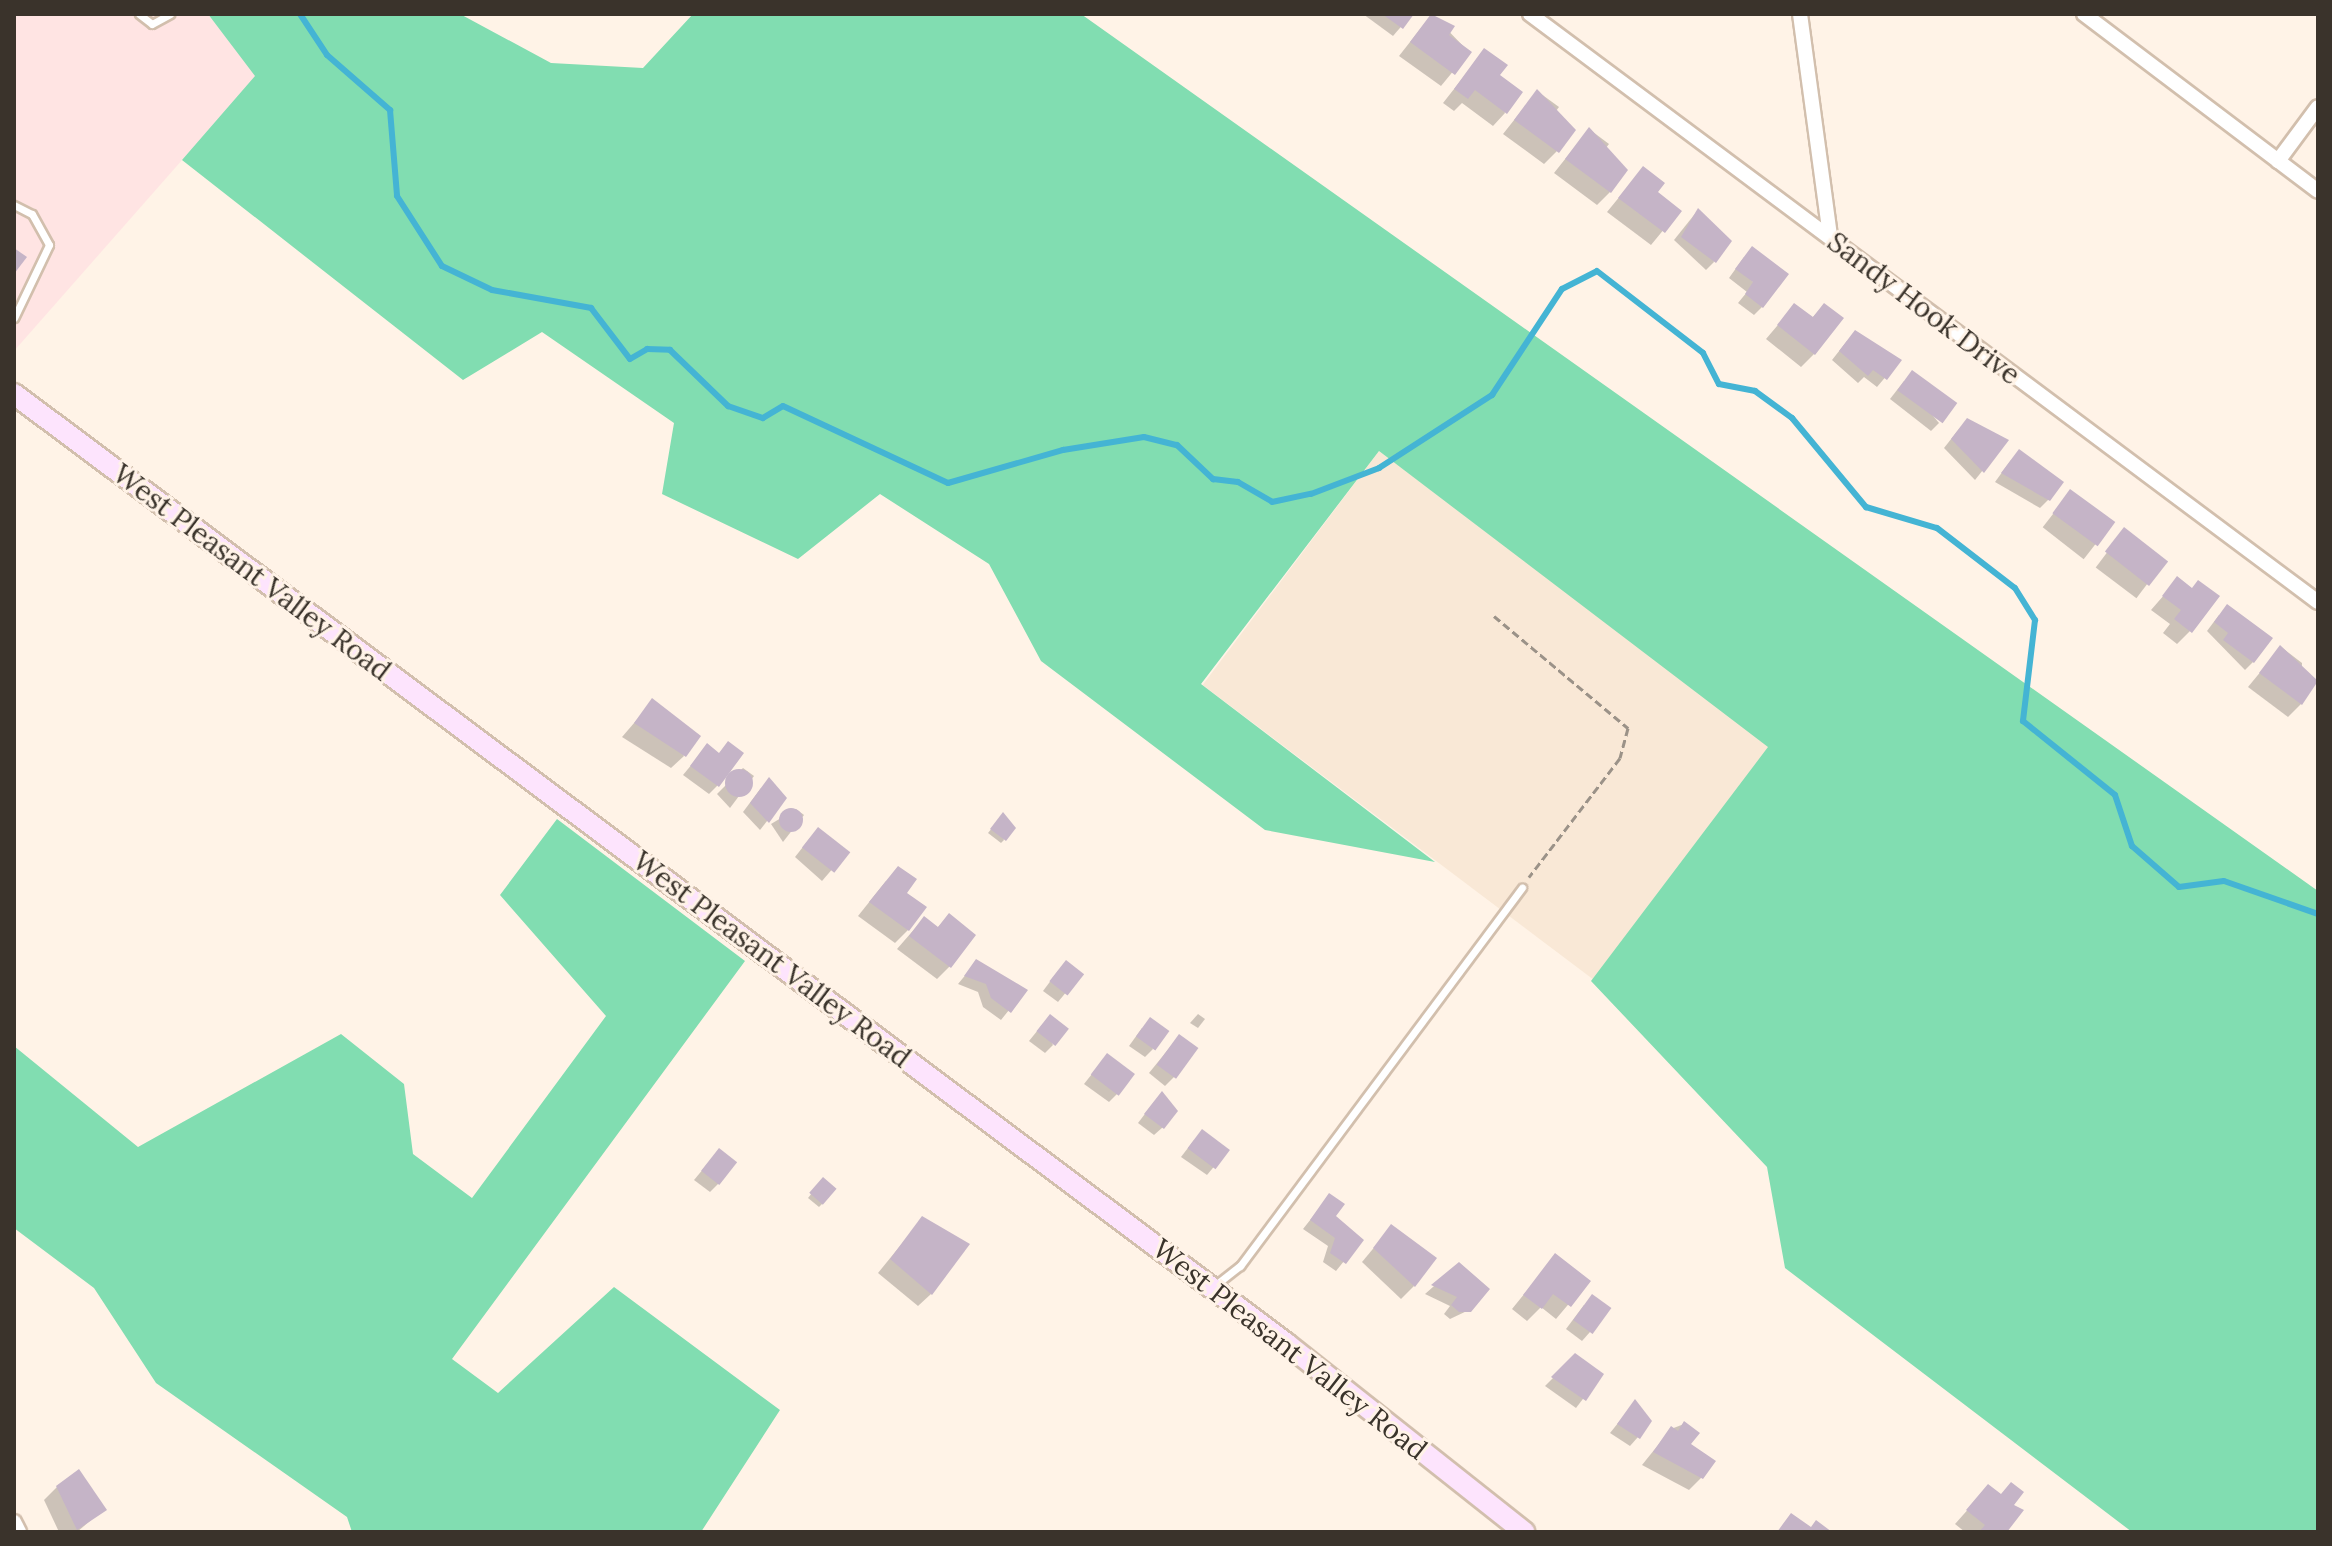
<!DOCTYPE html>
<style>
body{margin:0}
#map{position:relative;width:2332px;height:1546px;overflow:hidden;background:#fff3e7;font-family:Lora,serif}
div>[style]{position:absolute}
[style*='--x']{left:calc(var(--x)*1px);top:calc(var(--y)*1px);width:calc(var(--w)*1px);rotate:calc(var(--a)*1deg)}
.commercial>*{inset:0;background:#ffe4e3}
.industrial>*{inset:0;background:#f9e8d6;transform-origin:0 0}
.forest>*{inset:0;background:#81ddb1}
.shadow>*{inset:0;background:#0003;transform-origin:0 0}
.stream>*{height:6px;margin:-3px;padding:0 3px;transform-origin:3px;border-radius:3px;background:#44b4d4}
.building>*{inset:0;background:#c5b4c7;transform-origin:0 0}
.round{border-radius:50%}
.path>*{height:3px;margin-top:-1.5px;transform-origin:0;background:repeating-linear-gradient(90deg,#9b9288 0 8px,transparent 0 12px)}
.roads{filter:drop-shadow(2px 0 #d2bfad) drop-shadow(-2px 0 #d2bfad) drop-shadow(0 2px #d2bfad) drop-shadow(0 -2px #d2bfad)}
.service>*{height:7px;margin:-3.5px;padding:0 3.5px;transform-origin:3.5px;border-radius:3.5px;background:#fff}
.minor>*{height:14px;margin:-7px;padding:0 7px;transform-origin:7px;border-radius:7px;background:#fff}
.secondary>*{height:20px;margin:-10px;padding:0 10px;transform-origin:10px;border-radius:10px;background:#fde4fd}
span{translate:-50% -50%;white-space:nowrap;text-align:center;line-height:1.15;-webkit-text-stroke:6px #fff3e7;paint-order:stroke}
.street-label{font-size:28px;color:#3a332b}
.frame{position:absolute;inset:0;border:16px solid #3a332b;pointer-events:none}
</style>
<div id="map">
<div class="commercial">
<i style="clip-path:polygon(14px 14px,208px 14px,256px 76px,14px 351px)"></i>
</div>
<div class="industrial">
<i style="left:1379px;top:451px;width:490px;height:293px;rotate:37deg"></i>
</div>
<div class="forest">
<i style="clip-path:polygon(208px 14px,460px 14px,551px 63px,643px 68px,693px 14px,1081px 14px,2318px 891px,2318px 1532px,2132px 1532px,1785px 1268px,1767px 1167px,1591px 981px,1768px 747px,1379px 451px,1201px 684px,1435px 862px,1265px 830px,1041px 661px,989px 564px,880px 494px,798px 559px,662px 494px,674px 423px,542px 332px,463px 380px,182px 160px,255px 76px)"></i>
<i style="clip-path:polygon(557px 819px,745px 961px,452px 1359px,498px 1393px,614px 1287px,780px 1410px,701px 1532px,352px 1532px,347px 1517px,156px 1383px,94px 1288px,14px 1228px,14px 1046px,138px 1147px,341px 1034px,404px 1084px,413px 1154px,472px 1198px,606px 1016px,500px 895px)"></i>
</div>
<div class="shadow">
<i style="clip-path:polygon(1363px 14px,1412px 14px,1393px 36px)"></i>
<i style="clip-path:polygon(1432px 14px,1469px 52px,1441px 86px,1399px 56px)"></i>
<i style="clip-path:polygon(1484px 51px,1505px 113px,1493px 126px,1462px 103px,1454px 111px,1443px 103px)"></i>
<i style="clip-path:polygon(1537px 91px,1559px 107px,1553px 115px,1557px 151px,1544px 164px,1503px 134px)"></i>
<i style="clip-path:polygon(1589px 129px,1609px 144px,1602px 153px,1610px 192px,1597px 205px,1554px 173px)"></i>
<i style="clip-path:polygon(1643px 168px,1656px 193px,1679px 211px,1651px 245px,1607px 212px)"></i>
<i style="clip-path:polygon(1698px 210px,1714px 262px,1706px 270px,1674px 240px)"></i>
<i style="clip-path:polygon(1744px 257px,1762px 307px,1754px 315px,1738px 303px,1747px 292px,1729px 278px)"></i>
<i style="clip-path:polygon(1824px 305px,1814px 354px,1801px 367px,1766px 339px,1794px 306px,1811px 319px)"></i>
<i style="clip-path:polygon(1847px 341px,1899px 361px,1877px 387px,1864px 377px,1858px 383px,1832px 360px)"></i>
<i style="clip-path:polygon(1904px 381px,1939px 423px,1931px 431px,1890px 399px)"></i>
<i style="clip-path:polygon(1959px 429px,2006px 441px,1975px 480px,1944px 448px)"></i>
<i style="clip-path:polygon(2011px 460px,2049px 499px,2040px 508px,1995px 482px)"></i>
<i style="left:2071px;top:491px;width:52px;height:46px;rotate:38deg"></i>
<i style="left:2124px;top:530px;width:51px;height:47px;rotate:37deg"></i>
<i style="clip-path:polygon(2178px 579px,2190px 631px,2177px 644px,2163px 633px,2170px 624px,2151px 610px)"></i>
<i style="clip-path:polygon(2219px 615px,2253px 662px,2245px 670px,2207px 631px)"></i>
<i style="clip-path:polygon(2281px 647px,2302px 663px,2301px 704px,2288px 717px,2248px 687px)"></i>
<i style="clip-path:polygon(653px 701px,684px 756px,671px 768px,622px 737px)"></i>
<i style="clip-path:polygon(707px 746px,718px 754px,717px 786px,709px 794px,683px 775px)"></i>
<i style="clip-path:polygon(743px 768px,754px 776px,730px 808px,717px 794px)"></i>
<i style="clip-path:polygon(761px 788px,785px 798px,760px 830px,743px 812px)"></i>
<i style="clip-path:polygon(796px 809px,804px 815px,783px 842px,771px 824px)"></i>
<i style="clip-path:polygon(997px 822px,1004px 840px,1001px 843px,988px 833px)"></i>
<i style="clip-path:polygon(810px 838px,847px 852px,822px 881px,795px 857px)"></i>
<i style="clip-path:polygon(886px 881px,905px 893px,908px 930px,895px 943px,858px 916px)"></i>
<i style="clip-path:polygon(949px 916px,950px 966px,937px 979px,897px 949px,924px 918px,937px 928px)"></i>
<i style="clip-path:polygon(977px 961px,1025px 990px,1001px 1020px,983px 1007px,978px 992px,958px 984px)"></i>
<i style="clip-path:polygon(1058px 971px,1081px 974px,1058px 1002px,1043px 991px)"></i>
<i style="clip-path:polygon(1198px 1014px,1205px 1019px,1198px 1028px,1190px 1023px)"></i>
<i style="clip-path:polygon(1042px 1025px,1053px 1045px,1045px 1053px,1029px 1041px)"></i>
<i style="clip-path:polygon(1142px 1028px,1153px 1049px,1145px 1057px,1129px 1046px)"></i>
<i style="clip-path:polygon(1179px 1036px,1174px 1077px,1165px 1086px,1149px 1073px)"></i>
<i style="clip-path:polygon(1107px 1055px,1118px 1093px,1109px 1102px,1084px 1084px)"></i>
<i style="clip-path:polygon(1154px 1102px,1163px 1127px,1154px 1135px,1138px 1123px)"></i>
<i style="clip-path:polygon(1194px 1140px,1227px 1151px,1207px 1175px,1181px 1157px)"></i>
<i style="clip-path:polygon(719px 1150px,718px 1184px,710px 1192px,694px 1180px)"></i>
<i style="clip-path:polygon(820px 1183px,823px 1203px,819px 1207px,808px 1198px)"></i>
<i style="clip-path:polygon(1330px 1195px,1334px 1216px,1361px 1240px,1336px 1271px,1323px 1262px,1328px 1246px,1303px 1229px)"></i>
<i style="clip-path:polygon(922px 1219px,931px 1294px,918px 1306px,878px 1273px)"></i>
<i style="clip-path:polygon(1392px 1226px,1414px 1286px,1401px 1299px,1362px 1262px)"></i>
<i style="clip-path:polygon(1555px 1256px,1588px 1281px,1556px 1319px,1541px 1307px,1527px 1321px,1512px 1309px)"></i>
<i style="clip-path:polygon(1459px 1264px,1469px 1310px,1450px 1319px,1444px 1314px,1450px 1306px,1425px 1294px)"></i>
<i style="clip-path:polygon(1584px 1305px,1590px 1332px,1582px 1341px,1566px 1329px)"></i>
<i style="clip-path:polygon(1575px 1356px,1602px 1374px,1576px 1408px,1545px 1386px)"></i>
<i style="clip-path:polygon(1635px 1402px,1638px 1437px,1630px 1446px,1610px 1433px)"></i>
<i style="clip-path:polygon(1684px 1424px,1702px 1477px,1689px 1490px,1642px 1465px,1671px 1429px)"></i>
<i style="clip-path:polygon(57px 1487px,104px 1509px,77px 1532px,59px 1532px,44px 1500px)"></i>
<i style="clip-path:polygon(1988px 1487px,2010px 1506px,2004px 1532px,1965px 1532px,1955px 1524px)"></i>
</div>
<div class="stream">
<i style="--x:300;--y:14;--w:49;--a:56.6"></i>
<i style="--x:327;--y:55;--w:84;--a:41.1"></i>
<i style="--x:390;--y:110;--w:86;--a:85.3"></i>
<i style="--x:397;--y:196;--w:83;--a:57.3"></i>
<i style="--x:442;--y:266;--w:55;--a:25.6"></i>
<i style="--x:492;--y:290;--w:101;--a:10.3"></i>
<i style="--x:591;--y:308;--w:64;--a:52.6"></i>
<i style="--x:630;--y:359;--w:20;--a:-30"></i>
<i style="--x:647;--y:349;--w:23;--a:2"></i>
<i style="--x:670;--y:350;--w:81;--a:44"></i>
<i style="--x:728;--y:406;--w:37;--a:19"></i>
<i style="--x:763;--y:418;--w:23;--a:-31"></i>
<i style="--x:783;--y:406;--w:182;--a:25"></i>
<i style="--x:948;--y:483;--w:120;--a:-16"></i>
<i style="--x:1063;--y:450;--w:82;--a:-9.1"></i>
<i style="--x:1144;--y:437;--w:34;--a:14"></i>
<i style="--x:1177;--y:445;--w:50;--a:43.4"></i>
<i style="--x:1213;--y:479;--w:25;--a:7"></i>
<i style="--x:1238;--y:482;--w:39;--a:30"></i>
<i style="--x:1272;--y:502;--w:40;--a:-12"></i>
<i style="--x:1311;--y:494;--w:73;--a:-20.9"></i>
<i style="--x:1379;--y:468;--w:135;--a:-32.9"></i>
<i style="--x:1492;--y:395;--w:127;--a:-56.6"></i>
<i style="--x:1562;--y:289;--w:39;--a:-27"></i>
<i style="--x:1597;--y:271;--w:134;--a:37.7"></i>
<i style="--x:1703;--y:353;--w:35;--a:63"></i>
<i style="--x:1719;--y:384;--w:37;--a:11"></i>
<i style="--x:1755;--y:391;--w:46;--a:36.1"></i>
<i style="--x:1792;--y:418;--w:116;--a:50.3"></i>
<i style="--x:1866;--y:507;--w:74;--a:16.5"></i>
<i style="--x:1937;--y:528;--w:98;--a:37.6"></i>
<i style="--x:2015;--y:588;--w:38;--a:58"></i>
<i style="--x:2035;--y:620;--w:102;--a:96.8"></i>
<i style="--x:2023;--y:721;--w:118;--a:38.8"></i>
<i style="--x:2115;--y:795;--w:54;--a:71.6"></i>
<i style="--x:2132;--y:846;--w:62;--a:41.1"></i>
<i style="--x:2179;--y:887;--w:45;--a:-7.6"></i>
<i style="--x:2224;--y:881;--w:100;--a:19.3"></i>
</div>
<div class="building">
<i style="clip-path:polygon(1382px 14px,1414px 14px,1403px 29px)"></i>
<i style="clip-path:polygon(1431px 14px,1455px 26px,1449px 35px,1472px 52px,1455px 75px,1410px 42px)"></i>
<i style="clip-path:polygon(1484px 48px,1508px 65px,1500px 75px,1523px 92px,1507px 114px,1475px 90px,1468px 99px,1454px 89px)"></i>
<i style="clip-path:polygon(1537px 89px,1576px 130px,1559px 153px,1514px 120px)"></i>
<i style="clip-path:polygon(1589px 127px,1628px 170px,1611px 193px,1565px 159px)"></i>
<i style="clip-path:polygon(1643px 166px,1665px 183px,1658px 192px,1682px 211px,1665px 233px,1618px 198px)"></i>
<i style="clip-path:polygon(1698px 208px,1732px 241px,1716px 263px,1681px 237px)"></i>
<i style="clip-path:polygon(1752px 246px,1789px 274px,1763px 308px,1745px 294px,1753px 282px,1735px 269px)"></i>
<i style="clip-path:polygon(14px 248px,27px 257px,14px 274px)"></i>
<i style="clip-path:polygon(1794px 303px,1813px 317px,1824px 303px,1844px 318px,1815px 355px,1777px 325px)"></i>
<i style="clip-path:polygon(1855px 330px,1902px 360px,1887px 380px,1873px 370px,1868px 376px,1839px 351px)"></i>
<i style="left:1912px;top:370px;width:56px;height:25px;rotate:36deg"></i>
<i style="clip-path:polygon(1967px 418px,2009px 440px,1984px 473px,1951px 439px)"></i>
<i style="clip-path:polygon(2019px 449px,2064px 482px,2050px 501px,2001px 473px)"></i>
<i style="left:2070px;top:489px;width:56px;height:30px;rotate:36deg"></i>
<i style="left:2124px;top:527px;width:56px;height:31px;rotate:38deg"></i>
<i style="clip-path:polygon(2177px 576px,2192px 588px,2198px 580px,2220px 596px,2192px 633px,2174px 619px,2181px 610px,2162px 596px)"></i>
<i style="clip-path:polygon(2227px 604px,2273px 638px,2254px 663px,2223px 640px,2228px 633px,2214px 622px)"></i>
<i style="clip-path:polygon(2280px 645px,2318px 681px,2302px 705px,2259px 673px)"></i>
<i style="clip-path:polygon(652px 698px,701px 736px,686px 757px,634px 723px)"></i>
<i style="clip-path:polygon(728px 741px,744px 753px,719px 787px,690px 766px,707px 743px,719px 753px)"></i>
<i class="round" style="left:725px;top:769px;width:28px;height:28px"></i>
<i style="clip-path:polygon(769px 777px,787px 798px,769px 823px,750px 803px)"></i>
<i class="round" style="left:779px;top:808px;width:24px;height:24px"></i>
<i style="clip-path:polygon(1003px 812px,1016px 828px,1006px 841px,990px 829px)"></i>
<i style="left:818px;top:827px;width:41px;height:26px;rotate:38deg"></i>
<i style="clip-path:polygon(898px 866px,917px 879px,907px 893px,927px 907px,909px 931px,869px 902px)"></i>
<i style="clip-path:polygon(949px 913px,976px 935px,951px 968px,909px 936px,924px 916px,938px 927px)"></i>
<i style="clip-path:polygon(976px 959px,1028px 990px,1011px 1013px,991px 998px,986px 984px,964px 976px)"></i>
<i style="left:1066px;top:960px;width:23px;height:27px;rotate:38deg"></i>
<i style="left:1050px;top:1014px;width:24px;height:22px;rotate:38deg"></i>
<i style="left:1150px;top:1017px;width:24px;height:24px;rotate:36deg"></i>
<i style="left:1179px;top:1034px;width:24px;height:38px;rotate:36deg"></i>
<i style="left:1107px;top:1053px;width:35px;height:27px;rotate:37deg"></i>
<i style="clip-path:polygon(1162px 1091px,1178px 1111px,1164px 1129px,1144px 1114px)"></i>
<i style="left:1202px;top:1129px;width:35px;height:24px;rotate:37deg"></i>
<i style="left:719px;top:1148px;width:23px;height:29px;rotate:38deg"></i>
<i style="left:823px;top:1177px;width:18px;height:21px;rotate:41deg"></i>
<i style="clip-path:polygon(1329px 1193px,1345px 1204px,1336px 1216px,1364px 1240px,1346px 1264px,1330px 1253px,1335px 1238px,1310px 1220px)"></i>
<i style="clip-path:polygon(922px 1216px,970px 1244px,932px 1295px,890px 1259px)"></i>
<i style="clip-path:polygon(1391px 1224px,1437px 1258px,1415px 1287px,1373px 1248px)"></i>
<i style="clip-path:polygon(1555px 1253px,1591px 1281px,1571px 1307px,1553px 1294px,1542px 1309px,1523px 1295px)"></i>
<i style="clip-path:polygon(1459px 1262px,1490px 1289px,1471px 1312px,1459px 1312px,1451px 1305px,1457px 1297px,1431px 1285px)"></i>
<i style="left:1592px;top:1294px;width:24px;height:32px;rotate:36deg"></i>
<i style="clip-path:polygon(1575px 1353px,1604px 1374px,1586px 1401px,1551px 1377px)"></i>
<i style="clip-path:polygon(1635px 1399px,1652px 1421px,1640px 1439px,1617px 1424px)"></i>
<i style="clip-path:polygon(1684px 1421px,1700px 1433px,1691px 1444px,1716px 1461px,1703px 1479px,1653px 1452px,1671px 1426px,1678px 1431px)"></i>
<i style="clip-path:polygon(79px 1469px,107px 1510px,77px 1530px,56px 1486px)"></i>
<i style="clip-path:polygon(2011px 1482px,2024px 1492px,2014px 1505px,2024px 1510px,2007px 1532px,1979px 1532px,1985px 1525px,1966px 1510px,1988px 1484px,2001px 1494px)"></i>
<i style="clip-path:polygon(1791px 1513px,1811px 1527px,1816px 1520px,1832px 1532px,1777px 1532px)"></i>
</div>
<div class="path">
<i style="--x:1494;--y:616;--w:175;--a:39.9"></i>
<i style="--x:1628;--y:728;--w:31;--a:105"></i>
<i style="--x:1620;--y:758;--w:150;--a:127.4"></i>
</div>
<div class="roads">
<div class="service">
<i style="--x:139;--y:14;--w:16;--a:38"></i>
<i style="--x:152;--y:24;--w:21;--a:-29"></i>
<i style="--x:14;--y:205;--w:20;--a:27"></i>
<i style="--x:32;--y:214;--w:35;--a:61"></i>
<i style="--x:49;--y:245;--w:81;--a:115.6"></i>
<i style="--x:1214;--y:1286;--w:33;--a:-38"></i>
<i style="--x:1240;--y:1266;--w:472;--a:-53.3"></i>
</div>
<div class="minor">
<i style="--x:1530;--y:14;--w:983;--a:36.73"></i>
<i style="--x:1800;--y:14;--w:225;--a:82.3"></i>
<i style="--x:2084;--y:14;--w:293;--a:37.1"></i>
<i style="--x:2278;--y:161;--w:67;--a:-53.5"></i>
<i style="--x:14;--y:1522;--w:11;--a:63"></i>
</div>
<div class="secondary">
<i style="--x:14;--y:394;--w:1588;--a:36.73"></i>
<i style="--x:1287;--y:1344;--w:303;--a:38.4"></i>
</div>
</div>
<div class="street-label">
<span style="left:1924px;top:308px;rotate:37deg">Sandy Hook Drive</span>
<span style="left:252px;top:572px;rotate:37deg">West Pleasant Valley Road</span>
<span style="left:772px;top:959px;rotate:37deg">West Pleasant Valley Road</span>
<span style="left:1290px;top:1349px;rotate:38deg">West Pleasant Valley Road</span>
</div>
<div class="frame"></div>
</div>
